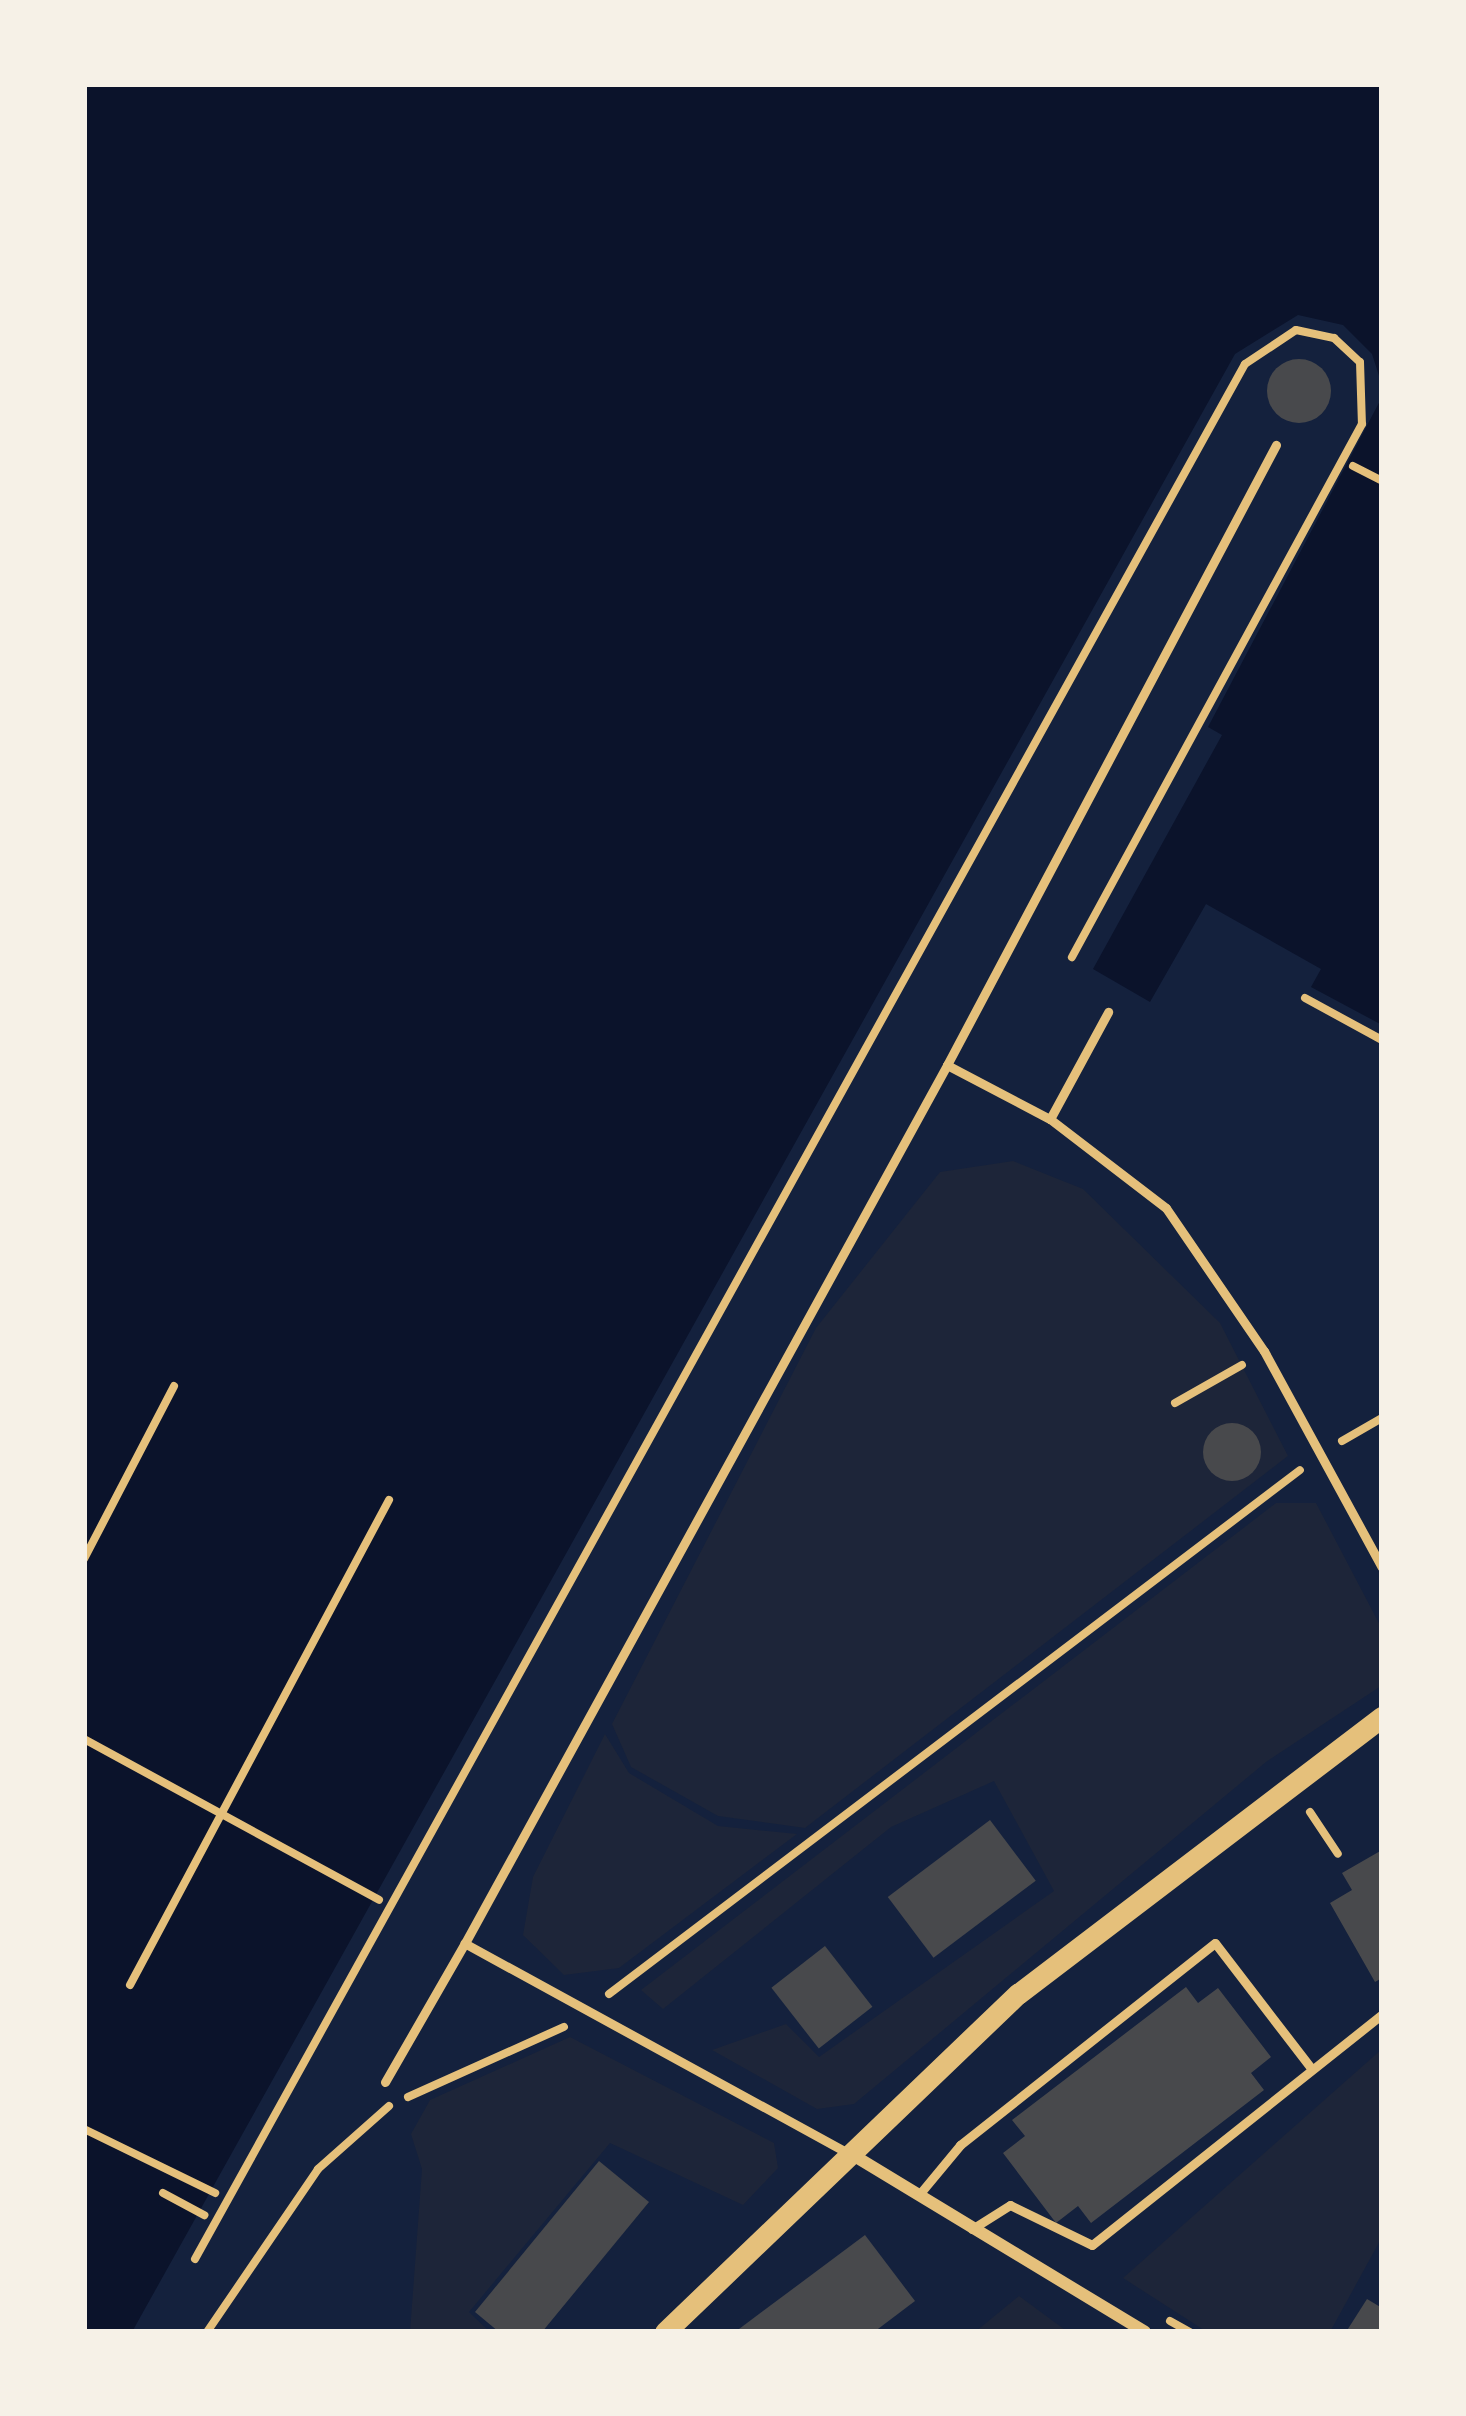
<!DOCTYPE html>
<style>
body{margin:0}
#map{position:relative;width:1466px;height:2416px;overflow:hidden;background:#14213d;font-family:Signika,sans-serif}
div>[style]{position:absolute}
[style*='--x']{left:calc(var(--x)*1px);top:calc(var(--y)*1px);width:calc(var(--w)*1px);rotate:calc(var(--a)*1deg)}
.green>*{inset:0;background:#1d2539}
.water>*{inset:0;background:#0b132b}
.building>*{inset:0;background:#48494c;transform-origin:0 0}
.round{border-radius:50%}
.path>*{height:8px;margin:-4px;padding:0 4px;transform-origin:4px;border-radius:4px;background:#e5c07b}
.service>*{height:9px;margin:-4.5px;padding:0 4.5px;transform-origin:4.5px;border-radius:4.5px;background:#e5c07b}
.minor>*{height:12px;margin:-6px;padding:0 6px;transform-origin:6px;border-radius:6px;background:#e5c07b}
.tertiary>*{height:21px;margin:-10.5px;padding:0 10.5px;transform-origin:10.5px;border-radius:10.5px;background:#e5c07b}
span{translate:-50% -50%;white-space:nowrap;text-align:center;line-height:1.15;-webkit-text-stroke:12px #f6f1e7;paint-order:stroke}
.frame{position:absolute;inset:0;border:87px solid #f6f1e7;pointer-events:none}
</style>
<div id="map">
<div class="green">
<i style="clip-path:polygon(1013px 1161px,1083px 1189px,1220px 1323px,1288px 1456px,805px 1828px,718px 1816px,631px 1767px,612px 1724px,816px 1328px,940px 1172px)"></i>
<i style="clip-path:polygon(1276px 1503px,1316px 1503px,1382px 1629px,1381px 1686px,1266px 1762px,854px 2104px,817px 2109px,712px 2050px,786px 2024px,819px 2057px,1054px 1891px,994px 1781px,891px 1827px,663px 2009px,641px 1990px)"></i>
<i style="clip-path:polygon(605px 1734px,629px 1773px,718px 1826px,797px 1834px,619px 1968px,564px 1975px,523px 1935px,533px 1877px)"></i>
<i style="clip-path:polygon(570px 2037px,774px 2143px,778px 2168px,743px 2205px,610px 2143px,469px 2312px,490px 2332px,410px 2332px,422px 2169px,411px 2134px,430px 2100px)"></i>
<i style="clip-path:polygon(1382px 2049px,1382px 2237px,1330px 2332px,1207px 2332px,1123px 2278px)"></i>
<i style="clip-path:polygon(1019px 2296px,1068px 2332px,975px 2332px)"></i>
</div>
<div class="water">
<i style="clip-path:polygon(84px 84px,1382px 84px,1382px 385px,1372px 354px,1343px 325px,1298px 315px,1235px 354px,132px 2332px,84px 2332px)"></i>
<i style="clip-path:polygon(1382px 397px,1382px 1025px,1311px 987px,1321px 969px,1206px 904px,1150px 1002px,1093px 969px,1222px 735px,1208px 727px)"></i>
</div>
<div class="building">
<i class="round" style="left:1267px;top:359px;width:64px;height:64px"></i>
<i class="round" style="left:1203px;top:1423px;width:58px;height:58px"></i>
<i style="left:990px;top:1820px;width:76px;height:128px;rotate:53deg"></i>
<i style="clip-path:polygon(1382px 1850px,1382px 1978px,1375px 1982px,1330px 1903px,1352px 1890px,1342px 1873px)"></i>
<i style="left:825px;top:1946px;width:77px;height:68px;rotate:52deg"></i>
<i style="clip-path:polygon(1186px 1987px,1198px 2003px,1218px 1988px,1271px 2057px,1251px 2073px,1264px 2090px,1091px 2223px,1078px 2206px,1056px 2223px,1003px 2153px,1025px 2136px,1012px 2120px)"></i>
<i style="clip-path:polygon(599px 2161px,649px 2202px,542px 2332px,499px 2332px,475px 2312px)"></i>
<i style="clip-path:polygon(865px 2235px,915px 2301px,874px 2332px,735px 2332px)"></i>
<i style="clip-path:polygon(1367px 2299px,1382px 2308px,1382px 2332px,1346px 2332px)"></i>
</div>
<div class="path">
<i style="--x:1353;--y:466;--w:33;--a:27"></i>
<i style="--x:1305;--y:998;--w:88;--a:28.6"></i>
<i style="--x:1175;--y:1403;--w:77;--a:-29.6"></i>
<i style="--x:1342;--y:1441;--w:46;--a:-29.9"></i>
<i style="--x:84;--y:1559;--w:195;--a:-62.5"></i>
<i style="--x:84;--y:1739;--w:336;--a:28.6"></i>
<i style="--x:1310;--y:1812;--w:50;--a:56.3"></i>
<i style="--x:130;--y:1985;--w:550;--a:-61.9"></i>
<i style="--x:609;--y:1994;--w:867;--a:-37.17"></i>
<i style="--x:408;--y:2097;--w:171;--a:-24.2"></i>
<i style="--x:84;--y:2129;--w:146;--a:26"></i>
<i style="--x:163;--y:2193;--w:47;--a:28.2"></i>
<i style="--x:195;--y:2259;--w:2166;--a:-61.01"></i>
<i style="--x:1245;--y:364;--w:61;--a:-33.7"></i>
<i style="--x:1296;--y:330;--w:39;--a:12"></i>
<i style="--x:1334;--y:338;--w:35;--a:43"></i>
<i style="--x:1360;--y:362;--w:62;--a:88.2"></i>
<i style="--x:1362;--y:424;--w:607;--a:118.55"></i>
<i style="--x:1170;--y:2321;--w:23;--a:29"></i>
<i style="--x:207;--y:2332;--w:197;--a:-55.7"></i>
<i style="--x:318;--y:2169;--w:95;--a:-41.6"></i>
</div>
<div class="service">
<i style="--x:947;--y:1065;--w:702;--a:-62.05"></i>
<i style="--x:1050;--y:1119;--w:122;--a:-61.5"></i>
<i style="--x:385;--y:2082;--w:160;--a:-60.1"></i>
<i style="--x:846;--y:2152;--w:435;--a:-151.3"></i>
<i style="--x:465;--y:1943;--w:1002;--a:-61.23"></i>
<i style="--x:947;--y:1065;--w:116;--a:27.7"></i>
<i style="--x:1050;--y:1119;--w:146;--a:37.5"></i>
<i style="--x:1166;--y:1208;--w:173;--a:55.6"></i>
<i style="--x:1264;--y:1351;--w:246;--a:61.4"></i>
<i style="--x:922;--y:2191;--w:60;--a:-50.4"></i>
<i style="--x:960;--y:2145;--w:325;--a:-38.4"></i>
<i style="--x:1215;--y:1943;--w:158;--a:52.5"></i>
<i style="--x:972;--y:2229;--w:45;--a:-32.3"></i>
<i style="--x:1010;--y:2205;--w:91;--a:26"></i>
<i style="--x:1092;--y:2245;--w:371;--a:-38.5"></i>
</div>
<div class="minor">
<i style="--x:848;--y:2152;--w:347;--a:31.2"></i>
</div>
<div class="tertiary">
<i style="--x:665;--y:2332;--w:489;--a:-43.8"></i>
<i style="--x:1018;--y:1994;--w:457;--a:-37.3"></i>
</div>
<div class="frame"></div>
</div>
